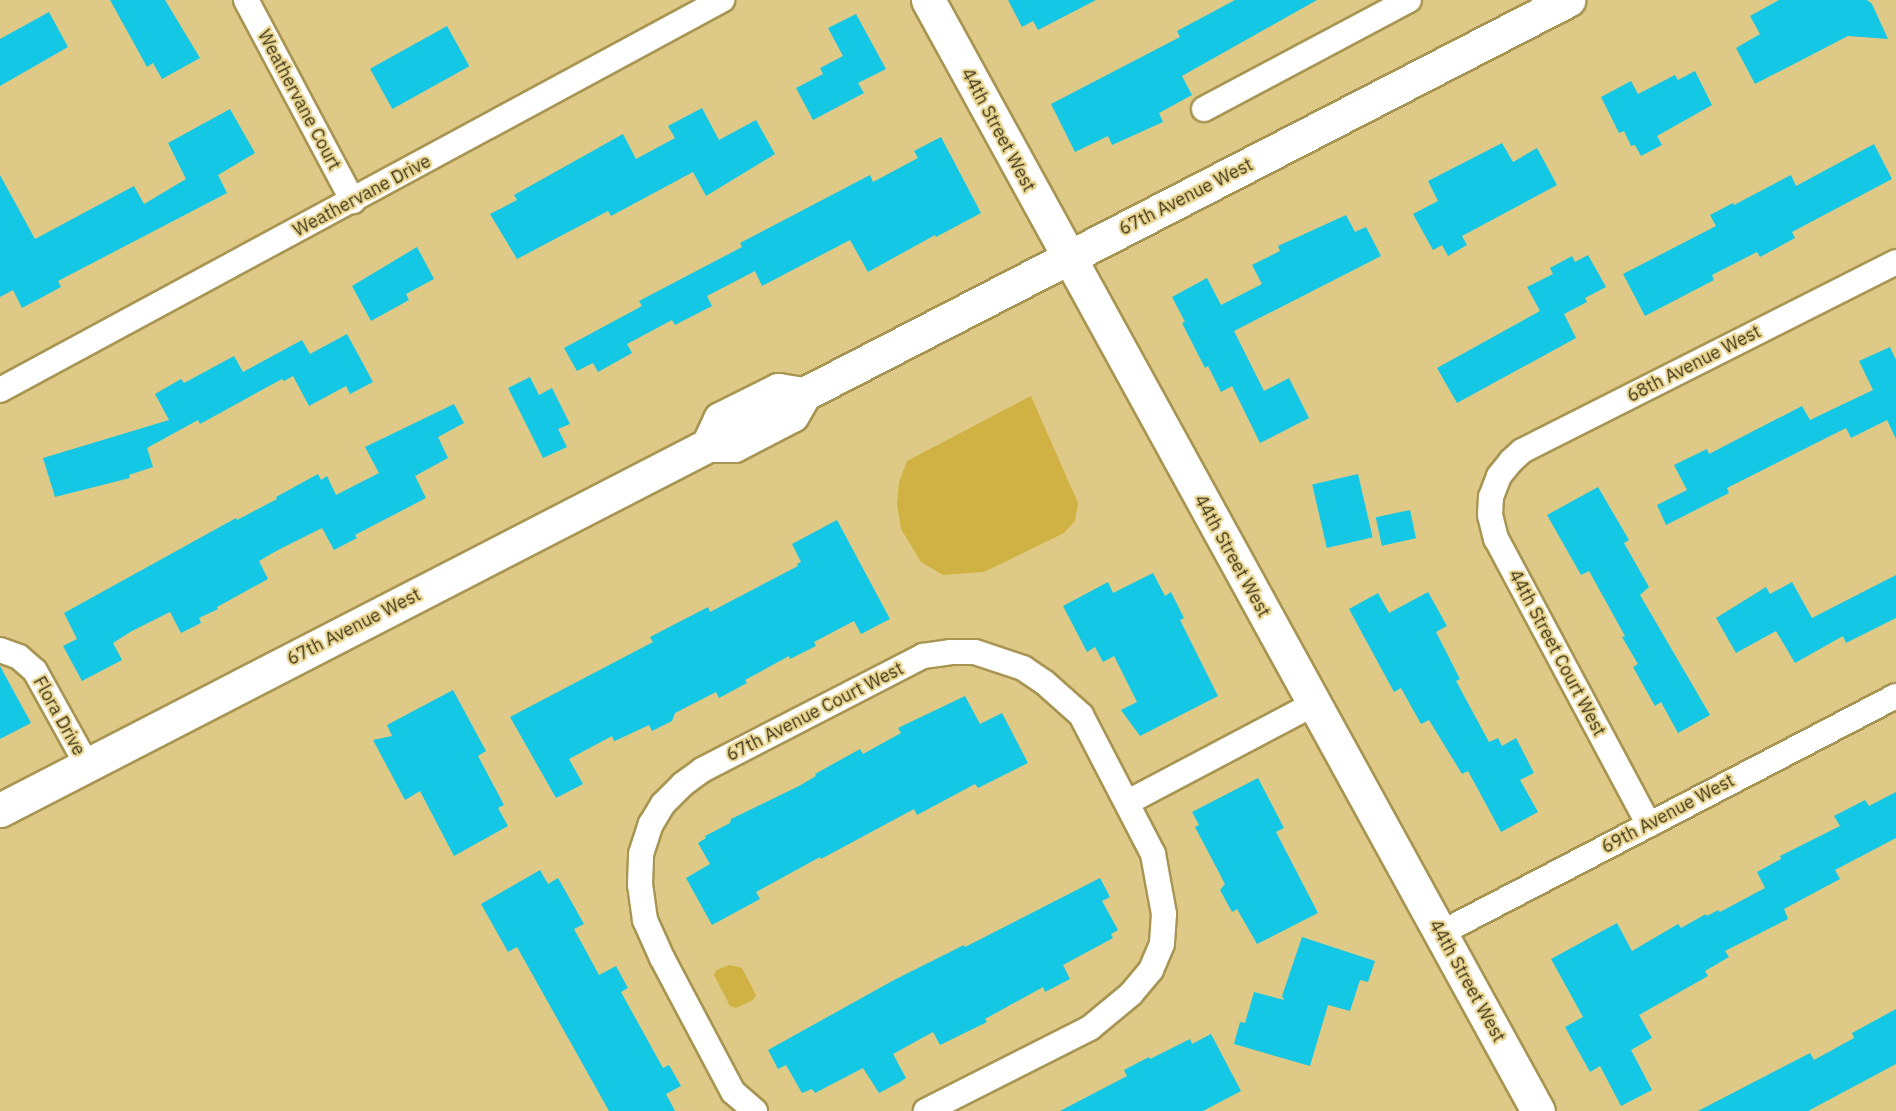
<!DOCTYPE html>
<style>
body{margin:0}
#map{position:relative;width:1896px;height:1111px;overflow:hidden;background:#deca86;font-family:"IBM Plex Sans",sans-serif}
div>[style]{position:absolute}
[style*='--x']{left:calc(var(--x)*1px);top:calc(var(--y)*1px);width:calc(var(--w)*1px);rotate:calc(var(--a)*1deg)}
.green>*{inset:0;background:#d0b244}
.building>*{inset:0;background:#14c7e5;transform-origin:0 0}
.roads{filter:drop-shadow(2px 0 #a99553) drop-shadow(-2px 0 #a99553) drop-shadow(0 2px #a99553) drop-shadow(0 -2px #a99553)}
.street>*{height:24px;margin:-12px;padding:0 12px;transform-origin:12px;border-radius:12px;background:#fff}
.secondary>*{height:33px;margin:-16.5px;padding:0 16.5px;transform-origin:16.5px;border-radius:16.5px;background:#fff}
span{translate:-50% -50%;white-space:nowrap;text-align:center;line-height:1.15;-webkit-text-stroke:4.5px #ebd793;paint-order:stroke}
.street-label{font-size:18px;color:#3d3519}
</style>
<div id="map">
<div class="green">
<i style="clip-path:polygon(1031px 396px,1078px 503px,1075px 521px,1064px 533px,984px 572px,943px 575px,921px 562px,901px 529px,897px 504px,899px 482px,907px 461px)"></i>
<i style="clip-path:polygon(730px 965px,742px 968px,756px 995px,753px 1000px,736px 1008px,730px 1006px,714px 975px,716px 970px)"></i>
</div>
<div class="building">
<i style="clip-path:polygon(110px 0,165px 0,200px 58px,162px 79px,153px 63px,147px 67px)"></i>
<i style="clip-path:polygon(1008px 0,1096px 0,1038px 30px,1033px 21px,1022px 27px)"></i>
<i style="clip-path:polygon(1235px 0,1317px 0,1182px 76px,1192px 95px,1159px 113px,1163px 122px,1112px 145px,1108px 136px,1075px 152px,1051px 104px,1180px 37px,1177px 31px)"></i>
<i style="clip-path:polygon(1779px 0,1867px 0,1872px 4px,1888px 39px,1848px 36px,1755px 84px,1736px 48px,1760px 34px,1750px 16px)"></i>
<i style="clip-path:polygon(49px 12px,68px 47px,0 86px,0 39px)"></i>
<i style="clip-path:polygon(856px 14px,886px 69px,858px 83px,864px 93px,813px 120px,796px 88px,823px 74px,820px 68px,843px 56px,828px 28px)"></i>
<i style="left:447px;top:26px;width:46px;height:88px;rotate:61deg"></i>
<i style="clip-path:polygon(1695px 71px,1712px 105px,1657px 136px,1662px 145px,1641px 156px,1635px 145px,1631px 146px,1624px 131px,1619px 133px,1601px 97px,1631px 81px,1638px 94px,1675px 75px,1678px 80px)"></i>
<i style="clip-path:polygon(702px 108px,719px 140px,756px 120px,775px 154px,706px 196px,693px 172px,611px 216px,608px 211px,517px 259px,490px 214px,517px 200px,514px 195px,623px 134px,636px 159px,675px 138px,668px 126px)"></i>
<i style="clip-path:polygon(230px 109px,255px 153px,218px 175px,227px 193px,58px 281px,61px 287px,22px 308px,13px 290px,0 297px,0 175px,35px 239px,134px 186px,144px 204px,186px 179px,168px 143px)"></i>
<i style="clip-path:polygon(941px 137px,981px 213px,936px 237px,935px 235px,868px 272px,850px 240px,762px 286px,755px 271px,707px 296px,712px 306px,675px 325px,672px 320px,627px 344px,632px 353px,598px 372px,593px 363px,577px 371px,564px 348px,642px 306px,639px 301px,742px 247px,740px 243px,870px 175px,873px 182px,918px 158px,914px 151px)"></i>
<i style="clip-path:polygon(1502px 143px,1513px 162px,1537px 148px,1557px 185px,1462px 236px,1467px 245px,1448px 256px,1442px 245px,1433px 250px,1413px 214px,1438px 201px,1428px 181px)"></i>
<i style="clip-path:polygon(1874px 144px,1892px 179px,1792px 232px,1795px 238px,1760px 257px,1757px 252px,1712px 275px,1714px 280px,1645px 316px,1623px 274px,1716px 226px,1710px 215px,1733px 203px,1734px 205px,1791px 175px,1796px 186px)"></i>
<i style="clip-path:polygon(1346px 215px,1355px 232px,1366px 227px,1381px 256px,1234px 331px,1264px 391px,1289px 378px,1309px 418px,1260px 443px,1232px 386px,1221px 392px,1208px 366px,1205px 368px,1182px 323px,1185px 322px,1172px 297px,1207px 278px,1221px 305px,1262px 284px,1252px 265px,1280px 251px,1278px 246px)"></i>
<i style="clip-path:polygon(417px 247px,434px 279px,406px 294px,409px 300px,371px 321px,352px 286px)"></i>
<i style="clip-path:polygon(1588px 255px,1606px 287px,1585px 298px,1587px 302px,1564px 314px,1576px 338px,1457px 403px,1437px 368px,1540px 311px,1527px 287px,1553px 274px,1550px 268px,1572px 256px,1575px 262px)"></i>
<i style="clip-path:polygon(347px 334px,373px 382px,350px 394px,346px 386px,309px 406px,293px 376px,284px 381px,282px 379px,200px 424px,198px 420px,147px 448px,153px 467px,129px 475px,130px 478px,55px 497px,43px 458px,169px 420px,155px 394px,181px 379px,184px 383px,234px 356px,243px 372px,302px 340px,310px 354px)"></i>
<i style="clip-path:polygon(1890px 347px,1896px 360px,1896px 439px,1887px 420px,1851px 438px,1846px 428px,1727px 488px,1729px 493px,1666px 525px,1657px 505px,1687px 490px,1674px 465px,1707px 449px,1709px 454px,1802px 406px,1810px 420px,1873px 390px,1859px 361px)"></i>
<i style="clip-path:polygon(530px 377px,539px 395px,552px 388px,570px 424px,558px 429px,567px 447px,543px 458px,508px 388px)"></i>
<i style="clip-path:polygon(454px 404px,464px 423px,438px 437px,448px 458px,415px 476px,426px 498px,355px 535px,357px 538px,334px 550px,322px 528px,278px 550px,259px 561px,268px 579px,217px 607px,218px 609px,199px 618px,201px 623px,181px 633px,170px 612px,132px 631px,113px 643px,122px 660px,82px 681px,63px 646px,77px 639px,64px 613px,236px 518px,237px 520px,277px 499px,276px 497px,318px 474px,321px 480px,327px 476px,336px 495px,379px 473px,365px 447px)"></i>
<i style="left:1358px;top:474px;width:65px;height:47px;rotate:77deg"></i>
<i style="clip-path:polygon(1598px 487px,1629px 540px,1624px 543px,1649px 587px,1640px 595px,1710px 715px,1678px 733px,1661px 702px,1655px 706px,1633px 667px,1638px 664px,1622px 637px,1625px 636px,1589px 571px,1581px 575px,1547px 515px)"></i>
<i style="left:1410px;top:510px;width:29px;height:35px;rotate:78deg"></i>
<i style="clip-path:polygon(837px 520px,890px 619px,861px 634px,854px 621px,814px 642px,816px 646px,790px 659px,789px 656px,745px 680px,747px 683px,719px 698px,716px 692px,675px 713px,672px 721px,652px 731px,649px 725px,617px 740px,614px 741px,612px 736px,569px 759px,583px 784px,556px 798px,510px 717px,653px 642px,650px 637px,708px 607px,710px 612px,798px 566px,797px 564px,801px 562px,792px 544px)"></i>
<i style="clip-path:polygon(1153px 573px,1165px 596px,1171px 592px,1184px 618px,1180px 620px,1218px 696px,1140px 736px,1121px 710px,1137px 702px,1114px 656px,1103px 662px,1095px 647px,1087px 652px,1063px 606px,1108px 582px,1113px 593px)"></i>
<i style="clip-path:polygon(1896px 575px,1896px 618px,1846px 643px,1843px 636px,1795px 663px,1776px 631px,1736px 653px,1716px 618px,1766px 587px,1770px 594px,1792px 582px,1812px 618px)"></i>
<i style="clip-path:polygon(1428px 592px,1447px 626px,1436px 632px,1460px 679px,1456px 681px,1489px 742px,1498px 738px,1502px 746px,1516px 738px,1534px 773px,1520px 780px,1538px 812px,1501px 832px,1468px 771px,1462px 774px,1429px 720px,1421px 724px,1401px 688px,1394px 692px,1349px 609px,1378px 593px,1389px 613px)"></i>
<i style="clip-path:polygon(0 666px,31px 723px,0 739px)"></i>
<i style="clip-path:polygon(453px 690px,486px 751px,478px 756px,504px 805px,498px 808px,508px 826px,454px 856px,420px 791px,405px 800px,373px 740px,392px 736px,387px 725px)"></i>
<i style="clip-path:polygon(965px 696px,980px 724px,1002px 713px,1028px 763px,978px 788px,975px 784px,917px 815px,914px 809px,821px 859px,820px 857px,756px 892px,760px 899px,712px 925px,686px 878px,710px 864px,698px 843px,706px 838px,705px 836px,730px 823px,731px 819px,799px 786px,816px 776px,815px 774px,860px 749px,863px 754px,901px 733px,898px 728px)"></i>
<i style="clip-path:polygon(1258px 778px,1284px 828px,1276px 832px,1318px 913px,1257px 944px,1237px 909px,1232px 912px,1220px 890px,1225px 884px,1195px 827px,1199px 825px,1192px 812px)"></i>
<i style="clip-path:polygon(1896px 792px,1896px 838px,1835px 870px,1840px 879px,1784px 909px,1788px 919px,1725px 951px,1729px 957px,1705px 971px,1708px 976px,1639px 1015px,1652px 1038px,1631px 1050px,1652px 1090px,1621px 1106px,1600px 1066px,1590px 1072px,1565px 1027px,1583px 1017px,1551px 959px,1617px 923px,1632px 951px,1678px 924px,1681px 928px,1706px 914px,1707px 916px,1718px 910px,1720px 912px,1765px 888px,1757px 872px,1781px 859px,1780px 856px,1840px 826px,1834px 816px,1865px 800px,1869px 806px)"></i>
<i style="clip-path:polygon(540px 870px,548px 884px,558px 878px,584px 924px,574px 929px,599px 975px,616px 966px,628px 988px,621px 992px,663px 1068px,669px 1065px,681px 1086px,666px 1094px,675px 1111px,609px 1111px,517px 947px,508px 952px,481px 904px)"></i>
<i style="clip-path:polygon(1100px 878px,1110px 897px,1102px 901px,1118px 930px,1111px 934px,1113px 938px,1063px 965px,1070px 979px,1045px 992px,1043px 987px,985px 1019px,987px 1022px,940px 1045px,933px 1032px,893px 1054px,906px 1078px,900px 1082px,879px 1093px,863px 1068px,815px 1093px,812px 1089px,802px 1093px,786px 1065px,778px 1069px,768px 1050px,894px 980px,964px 945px,965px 947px)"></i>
<i style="clip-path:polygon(1302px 937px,1375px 961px,1368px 982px,1360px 980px,1350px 1011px,1328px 1005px,1310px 1066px,1234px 1044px,1240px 1022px,1245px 1023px,1254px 992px,1284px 1000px,1282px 996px)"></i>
<i style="clip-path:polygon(1896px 1009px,1896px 1064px,1808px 1111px,1698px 1111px,1810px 1053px,1814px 1060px,1854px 1038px,1852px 1033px)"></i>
<i style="clip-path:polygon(1211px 1034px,1241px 1091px,1203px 1111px,1060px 1111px,1127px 1076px,1124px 1070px,1149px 1057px,1150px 1059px,1190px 1039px,1192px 1044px)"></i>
</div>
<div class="roads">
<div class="street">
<i style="--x:246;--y:0;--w:228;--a:62"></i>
<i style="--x:1204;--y:109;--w:232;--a:-28"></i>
<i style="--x:0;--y:390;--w:821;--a:-28.38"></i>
<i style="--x:0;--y:650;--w:20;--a:20"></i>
<i style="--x:19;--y:657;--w:21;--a:41"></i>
<i style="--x:35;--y:671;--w:107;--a:61"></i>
<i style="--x:1128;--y:802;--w:210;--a:-27.8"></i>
<i style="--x:1649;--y:825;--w:324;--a:-118.1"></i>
<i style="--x:1496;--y:539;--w:25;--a:-104"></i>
<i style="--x:1490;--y:515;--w:18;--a:-87"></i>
<i style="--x:1491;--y:497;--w:22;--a:-69"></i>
<i style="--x:1499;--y:476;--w:19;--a:-51"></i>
<i style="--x:1511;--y:461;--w:15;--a:-42"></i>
<i style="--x:1522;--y:451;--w:419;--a:-26.8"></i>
<i style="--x:1441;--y:933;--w:513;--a:-27.51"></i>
<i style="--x:755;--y:1111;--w:29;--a:-139"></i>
<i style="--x:733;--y:1092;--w:152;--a:-117.9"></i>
<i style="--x:662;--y:958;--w:42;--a:-114.1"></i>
<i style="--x:645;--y:920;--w:35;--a:-98"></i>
<i style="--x:640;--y:885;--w:31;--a:-88"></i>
<i style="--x:641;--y:854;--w:32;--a:-72"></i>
<i style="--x:651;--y:824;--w:23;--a:-59"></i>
<i style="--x:663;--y:804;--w:28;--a:-45"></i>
<i style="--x:683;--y:784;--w:24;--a:-36"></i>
<i style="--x:702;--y:770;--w:249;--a:-27.3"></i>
<i style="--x:923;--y:656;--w:27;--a:-8"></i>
<i style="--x:950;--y:652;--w:25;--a:0"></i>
<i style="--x:975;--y:652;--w:51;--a:18.4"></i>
<i style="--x:1023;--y:668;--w:25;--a:34"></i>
<i style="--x:1044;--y:682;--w:50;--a:41.7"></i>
<i style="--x:1081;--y:715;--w:157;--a:62.6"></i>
<i style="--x:1153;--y:854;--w:61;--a:79.6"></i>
<i style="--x:1164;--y:914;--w:30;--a:94"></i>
<i style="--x:1162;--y:944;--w:28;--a:113"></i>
<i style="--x:1151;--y:970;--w:31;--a:130"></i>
<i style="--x:1131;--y:994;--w:53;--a:140.3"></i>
<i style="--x:1090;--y:1028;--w:184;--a:153.2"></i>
</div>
<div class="secondary">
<i style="--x:928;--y:0;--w:1267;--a:61.23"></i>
<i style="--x:708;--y:445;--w:29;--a:-65"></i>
<i style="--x:720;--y:419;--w:65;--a:-26.6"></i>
<i style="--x:778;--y:390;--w:26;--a:9"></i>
<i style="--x:0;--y:810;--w:797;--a:-27.27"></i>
<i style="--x:708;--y:445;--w:26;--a:0"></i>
<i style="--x:734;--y:445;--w:65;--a:-27.3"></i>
<i style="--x:792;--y:415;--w:24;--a:-60"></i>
<i style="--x:804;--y:394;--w:860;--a:-27.28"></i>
</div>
</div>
<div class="street-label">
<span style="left:299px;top:100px;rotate:62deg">Weathervane Court</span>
<span style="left:998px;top:130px;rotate:62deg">44th Street West</span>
<span style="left:362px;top:196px;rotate:-28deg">Weathervane Drive</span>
<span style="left:1186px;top:197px;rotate:-27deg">67th Avenue West</span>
<span style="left:1694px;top:364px;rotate:-27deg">68th Avenue West</span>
<span style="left:1232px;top:556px;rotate:61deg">44th Street West</span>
<span style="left:354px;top:627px;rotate:-27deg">67th Avenue West</span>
<span style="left:1557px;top:653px;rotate:62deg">44th Street Court West</span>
<span style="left:815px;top:712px;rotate:-27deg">67th Avenue Court West</span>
<span style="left:59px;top:716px;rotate:61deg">Flora Drive</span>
<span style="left:1668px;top:814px;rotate:-28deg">69th Avenue West</span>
<span style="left:1467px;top:981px;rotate:61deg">44th Street West</span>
</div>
</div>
